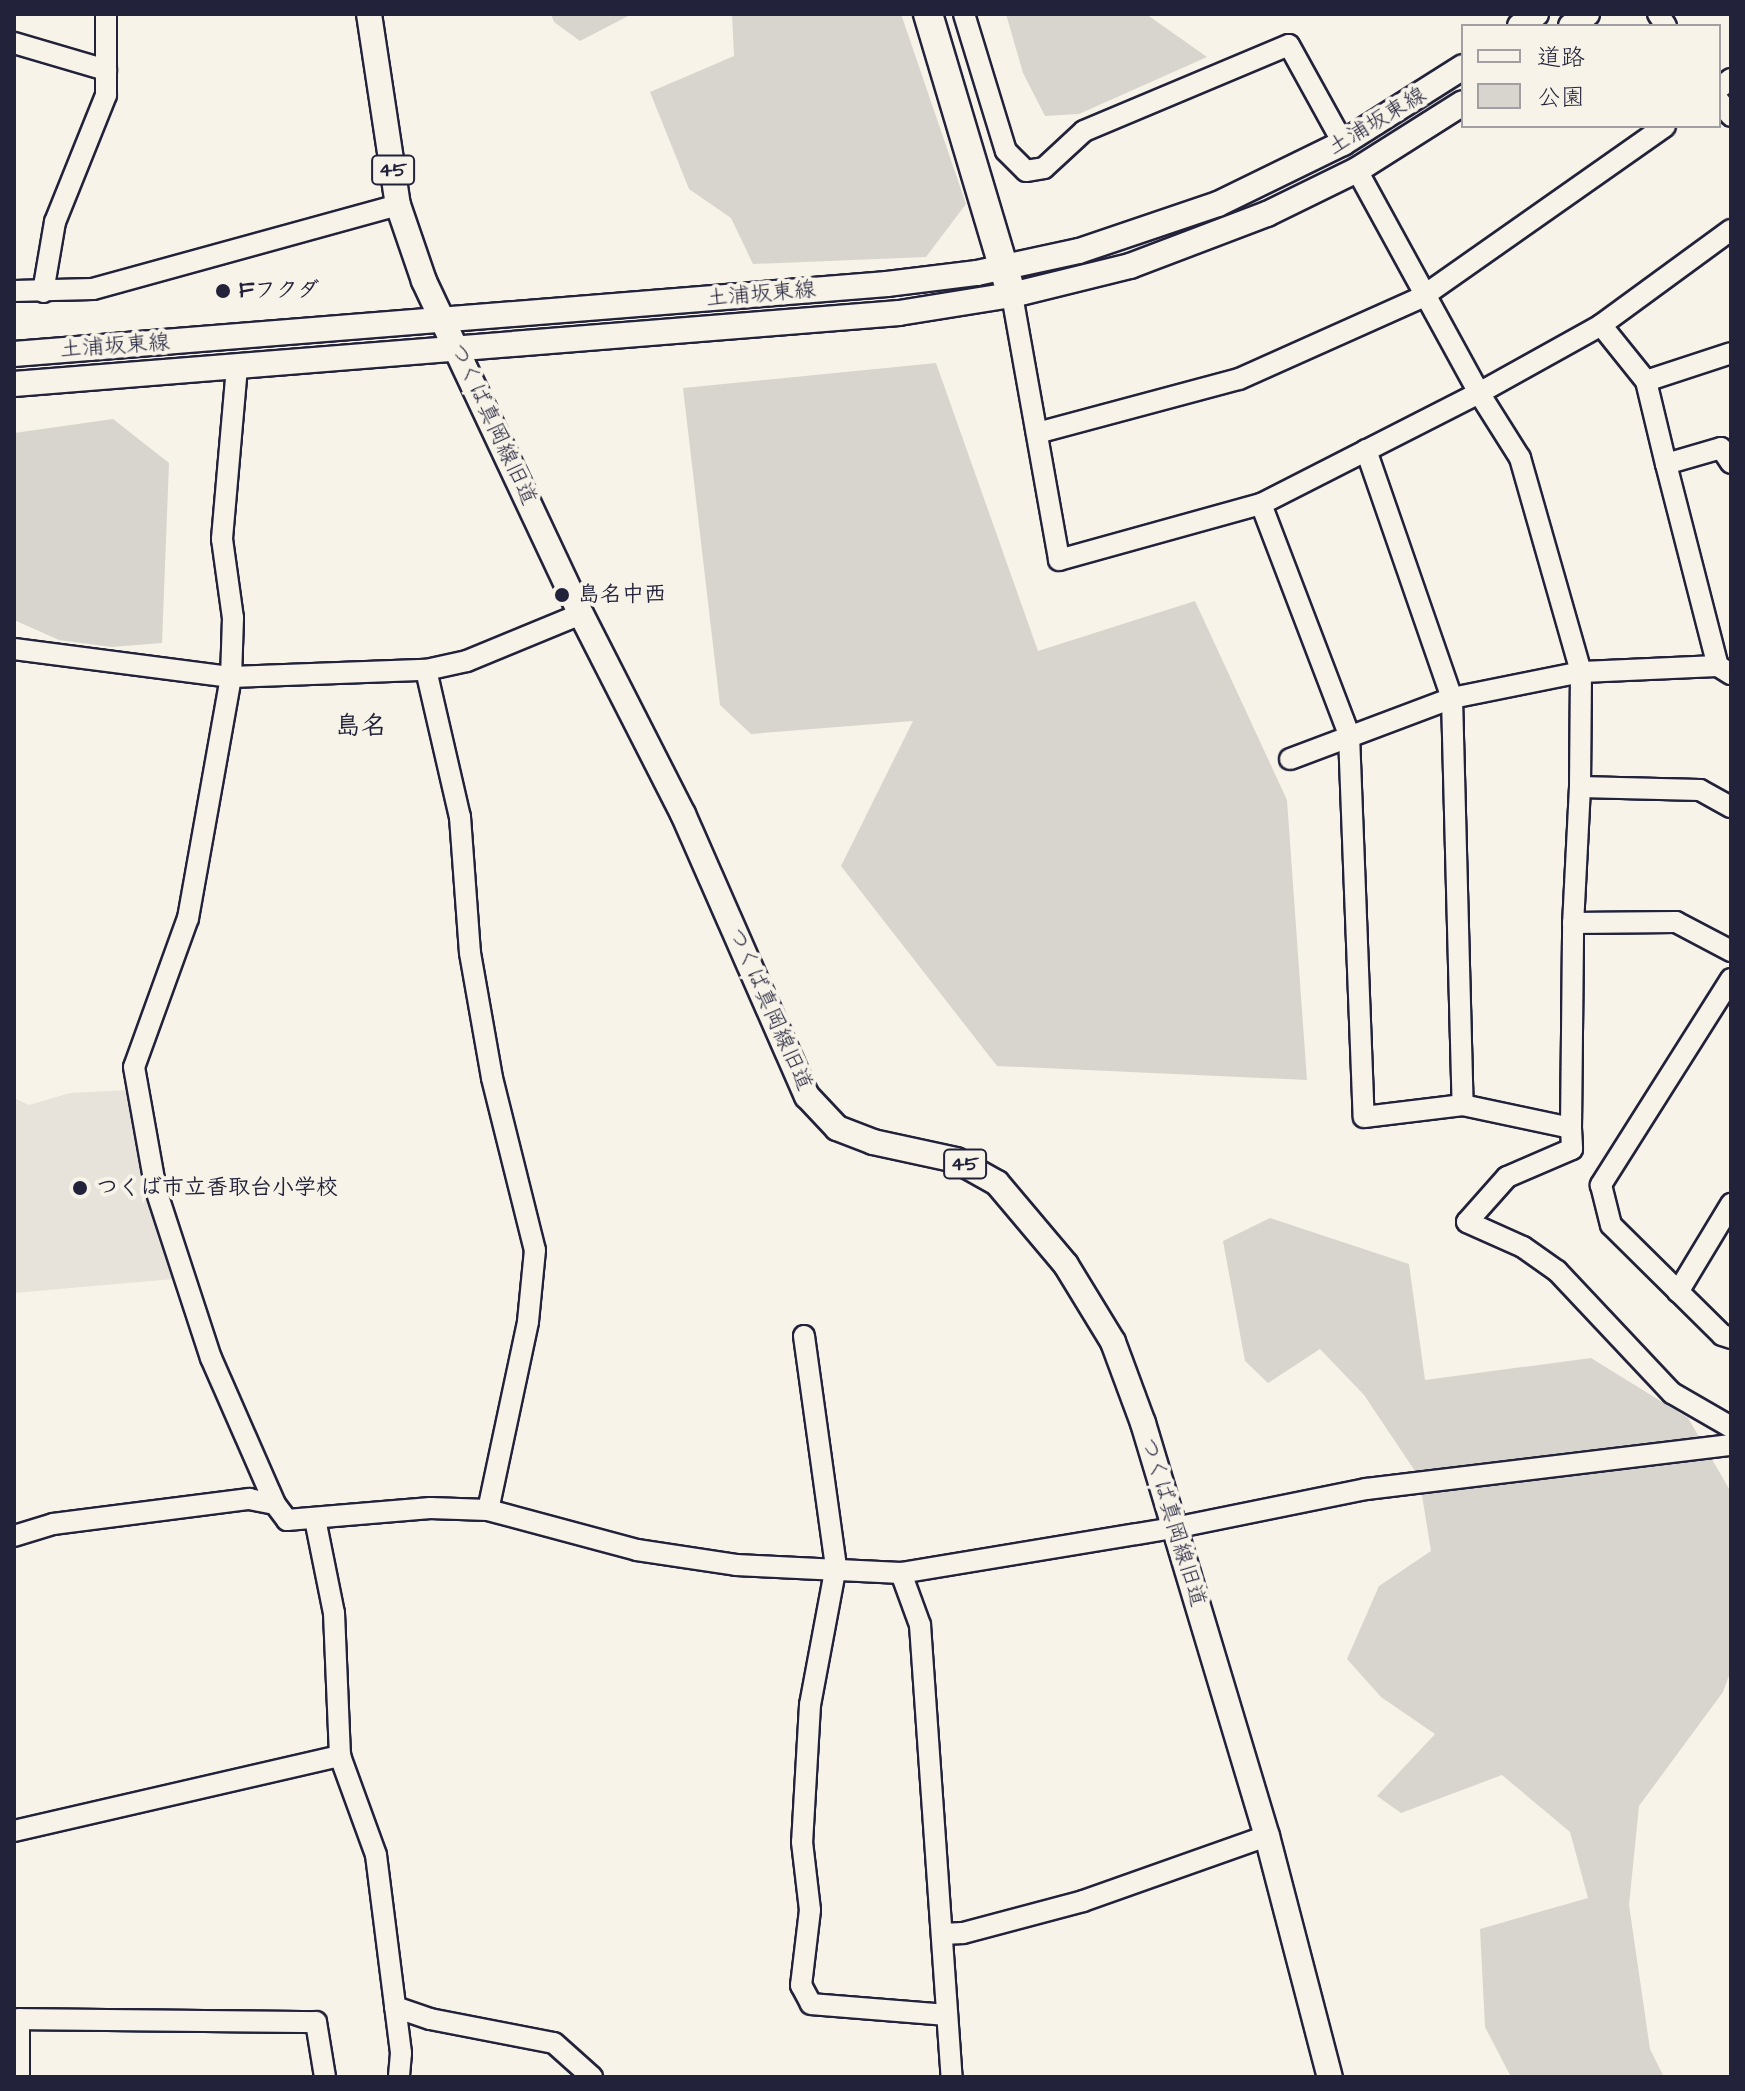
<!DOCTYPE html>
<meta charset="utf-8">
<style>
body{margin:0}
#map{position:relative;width:1745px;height:2091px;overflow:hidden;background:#f7f3e8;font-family:"Architects Daughter","Klee One",sans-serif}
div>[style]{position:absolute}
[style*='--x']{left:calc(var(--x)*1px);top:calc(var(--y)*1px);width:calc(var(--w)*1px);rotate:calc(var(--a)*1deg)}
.built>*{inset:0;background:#e7e3db}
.green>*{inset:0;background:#d8d5cf}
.roads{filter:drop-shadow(2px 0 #22223b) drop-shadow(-2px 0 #22223b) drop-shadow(0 2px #22223b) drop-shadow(0 -2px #22223b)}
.minor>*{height:20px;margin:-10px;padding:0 10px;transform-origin:10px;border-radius:10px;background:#f7f3e8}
.major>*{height:24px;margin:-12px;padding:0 12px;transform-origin:12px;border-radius:12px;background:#f7f3e8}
.highway>*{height:28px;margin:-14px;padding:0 14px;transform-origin:14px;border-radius:14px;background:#f7f3e8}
.dots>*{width:22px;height:22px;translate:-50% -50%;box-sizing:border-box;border:4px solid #f7f3e8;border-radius:50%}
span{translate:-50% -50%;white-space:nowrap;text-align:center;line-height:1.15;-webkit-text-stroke:8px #f7f3e8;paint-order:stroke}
.shield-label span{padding:2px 6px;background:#f7f3e8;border:2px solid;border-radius:6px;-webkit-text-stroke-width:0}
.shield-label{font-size:20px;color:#22223b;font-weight:700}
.street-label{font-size:22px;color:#22223b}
.poi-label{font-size:22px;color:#22223b;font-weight:700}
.left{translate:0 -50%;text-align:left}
.quarter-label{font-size:26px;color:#22223b;font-weight:700}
.frame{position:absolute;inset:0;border:16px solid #22223b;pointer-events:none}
.legend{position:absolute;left:1461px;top:24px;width:260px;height:104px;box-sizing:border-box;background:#f7f3e8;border:2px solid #a29fa3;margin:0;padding:10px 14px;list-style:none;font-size:24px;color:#22223b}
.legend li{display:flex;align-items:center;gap:16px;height:40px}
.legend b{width:40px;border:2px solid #a29fa3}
</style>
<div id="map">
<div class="built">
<i style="clip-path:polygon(128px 1090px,139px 1160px,173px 1279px,14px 1293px,14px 1098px,29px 1105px,70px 1093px)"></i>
</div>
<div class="green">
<i style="clip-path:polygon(551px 14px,632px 14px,580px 41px,554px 22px)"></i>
<i style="clip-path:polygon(732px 14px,901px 14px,966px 204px,926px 257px,753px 264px,731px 218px,689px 189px,650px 92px,734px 56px)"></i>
<i style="clip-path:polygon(1006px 14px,1146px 14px,1207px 57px,1079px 114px,1045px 116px,1023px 73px)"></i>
<i style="clip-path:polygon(936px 363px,1038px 651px,1195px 601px,1287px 800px,1307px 1080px,997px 1066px,841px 866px,913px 721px,751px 734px,720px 705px,683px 388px)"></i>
<i style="clip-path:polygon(113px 419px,169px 463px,162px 643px,112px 647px,59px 640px,14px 620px,14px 433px)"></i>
<i style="clip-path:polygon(1270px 1218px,1409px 1264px,1425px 1380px,1591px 1358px,1688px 1418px,1731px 1492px,1731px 1670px,1723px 1692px,1639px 1806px,1629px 1905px,1650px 2049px,1664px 2077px,1511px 2077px,1485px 2027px,1480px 1929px,1588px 1898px,1570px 1832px,1502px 1775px,1401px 1813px,1377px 1796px,1435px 1734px,1381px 1697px,1347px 1659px,1379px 1586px,1431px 1551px,1419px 1477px,1364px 1395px,1320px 1349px,1268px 1383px,1245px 1361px,1223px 1241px)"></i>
</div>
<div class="roads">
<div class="minor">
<i style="--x:964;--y:14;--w:143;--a:73"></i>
<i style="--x:1006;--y:151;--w:28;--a:45"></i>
<i style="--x:1026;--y:171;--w:18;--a:-9"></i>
<i style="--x:1044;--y:168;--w:54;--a:-42.8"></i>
<i style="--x:1084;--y:131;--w:222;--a:-22.8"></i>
<i style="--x:1289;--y:45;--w:112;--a:61.1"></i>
<i style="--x:1658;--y:14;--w:14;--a:56"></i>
<i style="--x:14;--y:43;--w:96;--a:16.4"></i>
<i style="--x:1719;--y:88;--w:15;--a:-37"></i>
<i style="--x:1719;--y:101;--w:19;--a:51"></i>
<i style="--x:14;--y:291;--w:79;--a:-1.5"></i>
<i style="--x:93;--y:289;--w:316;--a:-15.4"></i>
<i style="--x:43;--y:292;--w:71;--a:-80.3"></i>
<i style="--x:55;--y:222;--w:137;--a:-68.1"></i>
<i style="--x:106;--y:95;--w:81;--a:-90"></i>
<i style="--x:1012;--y:295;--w:269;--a:79.9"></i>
<i style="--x:1059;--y:560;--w:210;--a:-15.5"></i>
<i style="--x:1261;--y:504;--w:245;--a:-27"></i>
<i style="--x:1479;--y:393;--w:254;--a:-118.7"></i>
<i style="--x:1601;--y:325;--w:72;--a:51.2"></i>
<i style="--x:1646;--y:381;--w:85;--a:76.5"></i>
<i style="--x:1666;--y:464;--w:57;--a:-16.2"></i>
<i style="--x:1721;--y:448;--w:18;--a:56"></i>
<i style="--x:237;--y:367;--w:173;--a:95"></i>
<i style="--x:222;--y:539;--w:80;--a:82.1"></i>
<i style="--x:233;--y:618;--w:59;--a:91.9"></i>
<i style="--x:231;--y:677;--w:245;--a:100.1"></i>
<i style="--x:188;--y:918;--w:158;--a:109.9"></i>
<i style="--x:134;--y:1067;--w:125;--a:79.9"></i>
<i style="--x:156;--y:1190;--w:177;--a:71.9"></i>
<i style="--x:211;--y:1358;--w:159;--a:66.3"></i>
<i style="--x:1646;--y:381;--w:89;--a:-18.2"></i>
<i style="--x:1037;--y:433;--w:209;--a:-15"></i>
<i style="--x:1239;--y:379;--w:201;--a:-24.1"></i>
<i style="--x:1422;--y:297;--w:297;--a:-35.1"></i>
<i style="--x:1366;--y:450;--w:262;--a:70.9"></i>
<i style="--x:1452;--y:698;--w:407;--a:88.5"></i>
<i style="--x:1463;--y:1105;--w:110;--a:12"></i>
<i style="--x:1571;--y:1128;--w:205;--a:-89.4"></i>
<i style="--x:1666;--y:464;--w:209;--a:75.6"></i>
<i style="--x:1718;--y:666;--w:15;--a:32"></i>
<i style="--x:1261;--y:504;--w:247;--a:69.1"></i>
<i style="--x:1349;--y:735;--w:382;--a:87.8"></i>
<i style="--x:1364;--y:1117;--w:100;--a:-6.9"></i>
<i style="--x:14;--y:649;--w:219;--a:7.4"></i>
<i style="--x:231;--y:677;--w:195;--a:-2.1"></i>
<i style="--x:426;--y:670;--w:42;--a:-12.4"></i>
<i style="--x:467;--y:661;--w:123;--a:-22.4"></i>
<i style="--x:1718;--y:666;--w:137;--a:177.5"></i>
<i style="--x:1581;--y:672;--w:115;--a:90.5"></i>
<i style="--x:1580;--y:787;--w:120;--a:1.4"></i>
<i style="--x:1700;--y:790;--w:35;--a:29"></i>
<i style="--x:426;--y:670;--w:151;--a:77"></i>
<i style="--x:460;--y:817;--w:136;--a:85.8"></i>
<i style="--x:470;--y:953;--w:127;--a:80"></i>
<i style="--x:492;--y:1078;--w:177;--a:76"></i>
<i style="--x:535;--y:1250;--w:72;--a:95.6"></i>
<i style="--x:528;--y:1322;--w:192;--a:102"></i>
<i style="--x:1290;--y:759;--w:173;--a:-20.6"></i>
<i style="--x:1452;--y:698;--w:132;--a:-11.4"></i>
<i style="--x:1581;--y:672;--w:223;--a:-105.9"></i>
<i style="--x:1520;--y:458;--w:77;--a:-122.2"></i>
<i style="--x:1479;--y:393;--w:140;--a:-29.1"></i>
<i style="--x:1601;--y:325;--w:161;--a:-36.2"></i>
<i style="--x:1580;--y:787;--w:136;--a:92.9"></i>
<i style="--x:1573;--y:923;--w:103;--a:-0.6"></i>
<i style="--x:1676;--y:922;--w:62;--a:27.8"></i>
<i style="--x:1731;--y:979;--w:244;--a:122.3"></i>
<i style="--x:1601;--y:1185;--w:41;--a:76"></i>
<i style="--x:1611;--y:1225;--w:156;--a:44.7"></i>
<i style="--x:1722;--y:1335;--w:9;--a:18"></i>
<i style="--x:1571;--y:1128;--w:21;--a:87"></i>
<i style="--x:1572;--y:1149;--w:71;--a:156.7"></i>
<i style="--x:1507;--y:1177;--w:60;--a:131.6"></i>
<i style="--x:1467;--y:1222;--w:61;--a:24.1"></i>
<i style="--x:1523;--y:1247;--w:42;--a:35.2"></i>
<i style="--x:1557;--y:1271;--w:168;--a:46.7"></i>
<i style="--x:1672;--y:1393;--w:68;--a:30"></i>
<i style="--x:1678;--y:1292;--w:103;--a:-58.9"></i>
<i style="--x:804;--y:1336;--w:232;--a:82.1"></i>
<i style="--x:836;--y:1566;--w:141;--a:100.6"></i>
<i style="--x:810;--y:1705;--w:137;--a:93.3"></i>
<i style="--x:802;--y:1842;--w:68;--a:83.3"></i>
<i style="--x:810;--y:1910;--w:76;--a:96.8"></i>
<i style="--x:801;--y:1985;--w:21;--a:62"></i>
<i style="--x:811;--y:2004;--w:136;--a:4.6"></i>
<i style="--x:315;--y:1519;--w:96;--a:78.6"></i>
<i style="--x:334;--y:1613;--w:143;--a:87.6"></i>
<i style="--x:340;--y:1756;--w:105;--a:70"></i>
<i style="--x:376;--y:1855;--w:200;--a:82.8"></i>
<i style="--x:401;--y:2053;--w:24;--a:95"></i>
<i style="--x:14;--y:1536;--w:41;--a:-17.1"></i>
<i style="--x:53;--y:1524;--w:198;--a:-7.3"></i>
<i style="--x:249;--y:1499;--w:26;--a:11"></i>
<i style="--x:275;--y:1504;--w:20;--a:53"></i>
<i style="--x:287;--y:1520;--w:144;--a:-4.8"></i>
<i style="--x:430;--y:1508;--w:58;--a:2"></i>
<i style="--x:488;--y:1510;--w:154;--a:15"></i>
<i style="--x:637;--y:1550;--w:100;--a:8.6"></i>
<i style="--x:736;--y:1565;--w:165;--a:2.8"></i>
<i style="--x:901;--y:1573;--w:277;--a:-9.4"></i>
<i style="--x:1174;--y:1528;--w:196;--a:-11.5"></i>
<i style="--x:1366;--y:1489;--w:368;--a:-6.9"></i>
<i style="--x:901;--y:1573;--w:55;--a:69.9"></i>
<i style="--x:920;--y:1625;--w:453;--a:86"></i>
<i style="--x:14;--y:1831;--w:335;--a:-13"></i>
<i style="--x:942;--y:1934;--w:21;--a:-3"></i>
<i style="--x:963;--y:1933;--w:124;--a:-14.9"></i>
<i style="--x:1083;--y:1901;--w:195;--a:-19.5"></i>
<i style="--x:395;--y:2007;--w:37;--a:19"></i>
<i style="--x:430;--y:2019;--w:126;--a:11"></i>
<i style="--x:554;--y:2043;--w:51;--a:41.8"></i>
<i style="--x:19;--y:2077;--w:58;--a:-90"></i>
<i style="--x:19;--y:2019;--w:297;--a:0.6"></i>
<i style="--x:316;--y:2022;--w:56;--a:80.7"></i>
</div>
<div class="major">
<i style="--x:369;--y:14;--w:193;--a:81.4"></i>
<i style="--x:398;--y:205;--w:80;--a:71.1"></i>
<i style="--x:424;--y:281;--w:368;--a:64.8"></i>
<i style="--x:581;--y:614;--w:225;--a:63"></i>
<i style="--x:683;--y:814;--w:308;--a:66.3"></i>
<i style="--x:807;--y:1096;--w:44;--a:46.8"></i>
<i style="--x:837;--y:1128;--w:39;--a:21"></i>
<i style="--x:873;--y:1142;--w:85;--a:12.2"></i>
<i style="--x:956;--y:1160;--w:47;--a:29.3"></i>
<i style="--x:997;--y:1183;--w:107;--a:49.9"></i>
<i style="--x:1066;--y:1265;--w:90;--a:58.6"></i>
<i style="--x:1113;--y:1342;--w:86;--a:69.7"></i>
<i style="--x:1143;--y:1423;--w:431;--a:73.3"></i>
<i style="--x:1267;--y:1836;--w:249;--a:75.4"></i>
<i style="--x:1520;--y:26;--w:20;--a:-37"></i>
<i style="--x:1571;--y:26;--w:20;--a:-37"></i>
<i style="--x:14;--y:354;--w:876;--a:-4.58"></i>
<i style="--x:887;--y:284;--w:91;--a:-7"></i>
<i style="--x:977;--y:273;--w:104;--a:-12.2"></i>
<i style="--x:1079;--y:251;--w:147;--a:-18.7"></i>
<i style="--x:1218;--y:204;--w:139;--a:-26"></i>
<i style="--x:1343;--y:143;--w:142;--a:-32.3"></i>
<i style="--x:14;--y:384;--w:888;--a:-4.59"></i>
<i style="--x:899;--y:313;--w:114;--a:-9.1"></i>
<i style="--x:1012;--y:295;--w:122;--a:-13.8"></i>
<i style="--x:1130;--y:266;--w:147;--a:-20.8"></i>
<i style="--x:1267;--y:214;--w:100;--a:-26.1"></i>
<i style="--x:1357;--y:170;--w:125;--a:-32.3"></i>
</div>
<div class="highway">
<i style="--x:928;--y:14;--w:293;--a:73.4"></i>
</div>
</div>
<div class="dots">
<i style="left:223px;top:291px;background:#22223b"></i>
<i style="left:562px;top:595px;background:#22223b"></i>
<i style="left:80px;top:1188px;background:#22223b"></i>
</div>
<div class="shield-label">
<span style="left:393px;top:170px">45</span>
<span style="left:965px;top:1164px">45</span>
</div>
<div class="street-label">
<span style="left:1377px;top:121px;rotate:-31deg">土浦坂東線</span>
<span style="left:761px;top:294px;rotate:-5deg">土浦坂東線</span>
<span style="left:115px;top:346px;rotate:-4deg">土浦坂東線</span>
<span style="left:493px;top:424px;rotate:65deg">つくば真岡線旧道</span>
<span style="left:770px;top:1009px;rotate:66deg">つくば真岡線旧道</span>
<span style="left:1173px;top:1522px;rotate:73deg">つくば真岡線旧道</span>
</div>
<div class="poi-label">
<span class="left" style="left:239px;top:291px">Fフクダ</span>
<span class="left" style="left:578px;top:595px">島名中西</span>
<span class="left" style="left:96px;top:1188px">つくば市立香取台小学校</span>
</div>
<div class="quarter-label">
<span style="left:361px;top:727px">島名</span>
</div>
<div class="frame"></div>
<ul class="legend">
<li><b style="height:10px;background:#f7f3e8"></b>道路</li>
<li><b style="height:22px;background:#d8d5cf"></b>公園</li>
</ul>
</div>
